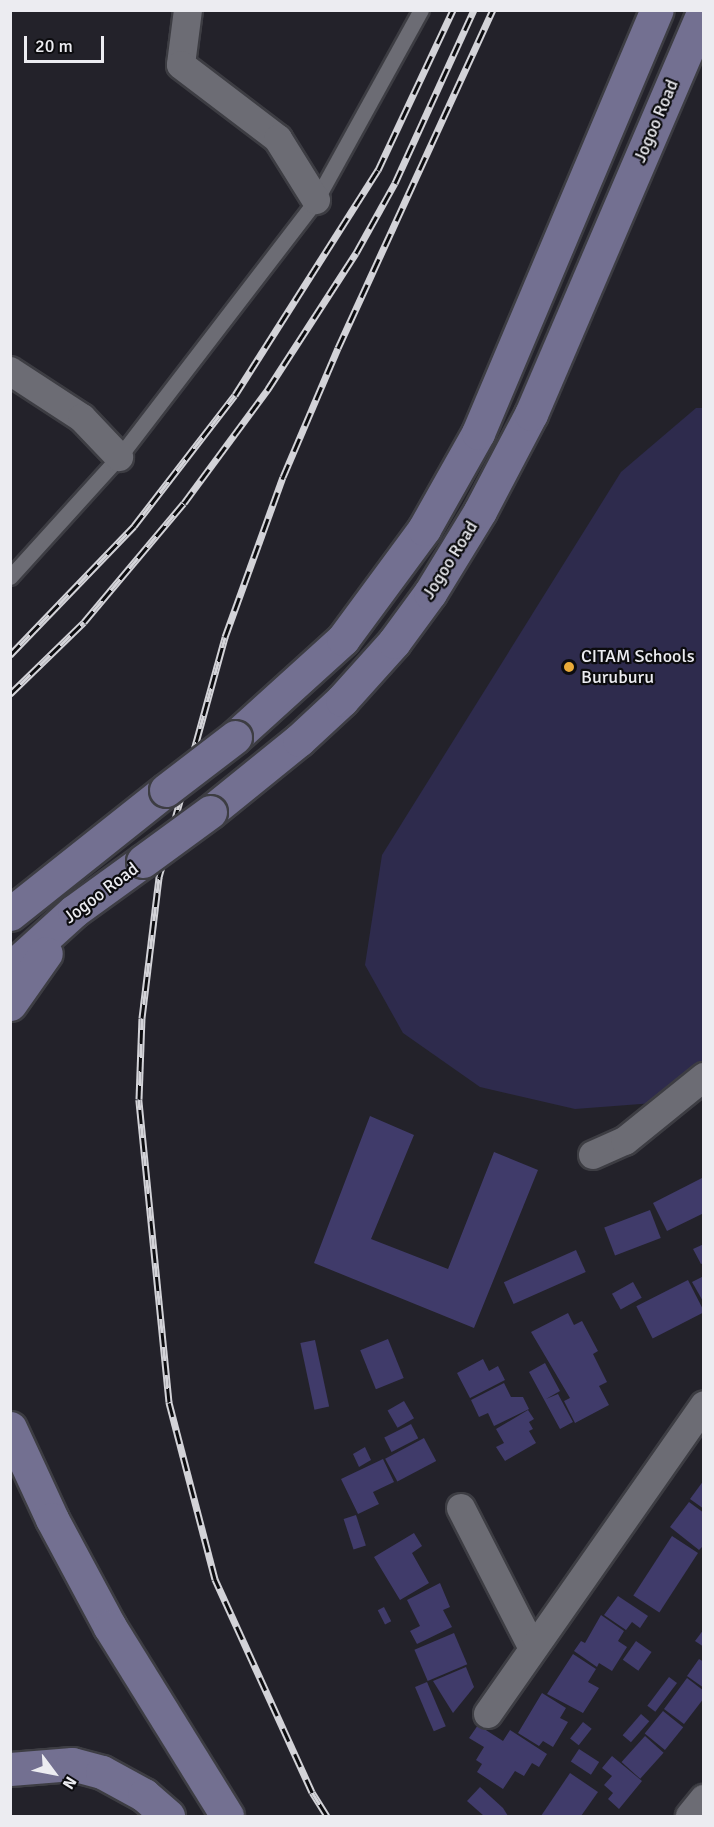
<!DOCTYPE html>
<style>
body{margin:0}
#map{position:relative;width:714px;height:1827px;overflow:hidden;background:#23222a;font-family:Signika,sans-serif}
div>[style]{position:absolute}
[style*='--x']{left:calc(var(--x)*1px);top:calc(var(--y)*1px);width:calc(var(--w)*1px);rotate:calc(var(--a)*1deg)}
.green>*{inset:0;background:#2e2b4d}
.building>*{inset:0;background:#403b6a;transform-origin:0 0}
.roads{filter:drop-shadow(2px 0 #3d3d43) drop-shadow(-2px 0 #3d3d43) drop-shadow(0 2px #3d3d43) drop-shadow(0 -2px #3d3d43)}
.lane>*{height:15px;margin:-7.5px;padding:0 7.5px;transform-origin:7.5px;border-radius:7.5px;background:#6c6c74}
.street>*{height:28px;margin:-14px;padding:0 14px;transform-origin:14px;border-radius:14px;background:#6c6c74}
.secondary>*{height:33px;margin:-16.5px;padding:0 16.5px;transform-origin:16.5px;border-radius:16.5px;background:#737091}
.rail>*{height:7px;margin-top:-3.5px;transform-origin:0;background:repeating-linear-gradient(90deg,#0c0c0f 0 14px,#d3d3d8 0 28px);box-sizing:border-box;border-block:2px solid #d3d3d8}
.bridges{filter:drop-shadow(2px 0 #3d3d43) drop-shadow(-2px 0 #3d3d43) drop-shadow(0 2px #3d3d43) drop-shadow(0 -2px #3d3d43)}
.secondary-bridge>*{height:33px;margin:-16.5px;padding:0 16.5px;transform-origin:16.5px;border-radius:16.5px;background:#737091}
.dots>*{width:16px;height:16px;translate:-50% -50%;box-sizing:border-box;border:3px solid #0c0c0f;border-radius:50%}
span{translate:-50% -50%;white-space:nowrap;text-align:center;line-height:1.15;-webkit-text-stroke:4.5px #0c0c0f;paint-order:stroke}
.street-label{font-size:18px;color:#ececf1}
.poi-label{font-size:18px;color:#ececf1}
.left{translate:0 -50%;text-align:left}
.frame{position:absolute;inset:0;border:12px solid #ececf1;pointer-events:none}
.north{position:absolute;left:24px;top:1743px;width:60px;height:60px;-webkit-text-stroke:4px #0c0c0f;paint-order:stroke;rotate:122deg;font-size:16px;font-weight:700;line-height:24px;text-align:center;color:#ececf1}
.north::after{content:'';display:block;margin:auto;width:21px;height:27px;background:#ececf1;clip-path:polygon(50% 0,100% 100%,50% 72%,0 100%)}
.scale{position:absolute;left:24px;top:36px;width:80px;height:27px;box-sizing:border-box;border:3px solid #ececf1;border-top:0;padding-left:8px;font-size:18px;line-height:21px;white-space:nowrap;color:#ececf1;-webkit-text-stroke:4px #0c0c0f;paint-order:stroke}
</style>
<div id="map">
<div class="green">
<i style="clip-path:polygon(696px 408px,703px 408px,703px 1069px,667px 1102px,575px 1109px,480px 1087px,403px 1033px,365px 965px,382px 855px,621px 472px)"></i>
</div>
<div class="building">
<i style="clip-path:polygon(370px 1116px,414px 1135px,371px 1239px,448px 1269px,494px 1152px,538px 1170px,474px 1328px,314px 1263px)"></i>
<i style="clip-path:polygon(704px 1177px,704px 1213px,667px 1231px,653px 1203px)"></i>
<i style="left:650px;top:1210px;width:30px;height:49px;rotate:69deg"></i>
<i style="clip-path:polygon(704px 1244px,704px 1263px,701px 1264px,693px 1249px)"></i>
<i style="left:576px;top:1250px;width:24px;height:79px;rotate:66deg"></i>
<i style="clip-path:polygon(704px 1276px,704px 1303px,692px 1282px)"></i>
<i style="left:688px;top:1280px;width:36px;height:58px;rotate:63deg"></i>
<i style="left:633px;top:1282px;width:18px;height:24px;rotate:61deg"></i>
<i style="clip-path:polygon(568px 1313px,574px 1325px,582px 1321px,598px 1351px,593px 1354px,607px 1382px,599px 1386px,609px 1405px,575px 1423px,564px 1401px,570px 1398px,531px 1332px)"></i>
<i style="left:388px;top:1339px;width:42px;height:30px;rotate:68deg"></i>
<i style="left:315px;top:1340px;width:68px;height:15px;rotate:78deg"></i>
<i style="clip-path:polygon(483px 1359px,489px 1371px,498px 1366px,505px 1380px,470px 1398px,457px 1373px)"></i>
<i style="clip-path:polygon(545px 1363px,560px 1391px,546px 1399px,558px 1394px,573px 1422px,560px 1429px,529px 1372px)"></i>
<i style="clip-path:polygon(504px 1383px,511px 1397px,523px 1397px,529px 1409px,494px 1426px,488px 1413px,479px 1417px,471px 1400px)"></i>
<i style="left:404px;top:1401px;width:20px;height:19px;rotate:60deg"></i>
<i style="clip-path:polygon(528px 1410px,534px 1419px,529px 1422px,533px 1429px,529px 1431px,536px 1443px,505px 1461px,496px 1447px,504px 1443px,496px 1429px)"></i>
<i style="left:411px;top:1424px;width:16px;height:30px;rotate:63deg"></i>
<i style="left:424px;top:1438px;width:26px;height:44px;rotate:62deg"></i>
<i style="clip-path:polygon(365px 1447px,371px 1460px,359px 1467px,353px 1454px)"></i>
<i style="clip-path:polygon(383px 1459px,394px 1482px,373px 1492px,379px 1504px,358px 1514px,341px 1479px)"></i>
<i style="clip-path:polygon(704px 1480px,704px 1509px,690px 1499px)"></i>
<i style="clip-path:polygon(689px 1502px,704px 1513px,704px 1545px,699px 1550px,670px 1527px)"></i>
<i style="left:356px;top:1515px;width:32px;height:13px;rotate:72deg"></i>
<i style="clip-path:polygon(414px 1533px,422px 1546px,412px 1553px,429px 1583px,400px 1600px,374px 1557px)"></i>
<i style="left:672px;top:1536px;width:31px;height:71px;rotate:33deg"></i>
<i style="clip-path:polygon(440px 1583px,450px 1607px,443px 1610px,452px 1627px,417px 1644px,410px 1631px,420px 1626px,407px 1600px)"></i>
<i style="clip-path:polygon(618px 1596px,648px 1616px,640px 1628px,632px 1622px,626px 1630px,604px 1615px)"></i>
<i style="left:384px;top:1607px;width:16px;height:7px;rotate:63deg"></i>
<i style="clip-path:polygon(601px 1615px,624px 1631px,618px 1641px,627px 1647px,612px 1671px,599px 1663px,597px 1667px,574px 1651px,581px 1641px,585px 1643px)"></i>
<i style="clip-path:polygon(704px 1629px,704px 1647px,695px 1641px)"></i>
<i style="left:454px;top:1633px;width:34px;height:43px;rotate:67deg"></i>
<i style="left:636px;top:1641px;width:19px;height:23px;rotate:35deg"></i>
<i style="clip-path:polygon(573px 1654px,596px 1669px,588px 1682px,599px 1688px,583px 1713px,547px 1694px)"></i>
<i style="clip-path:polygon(699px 1659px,704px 1662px,704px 1688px,687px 1676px)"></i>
<i style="clip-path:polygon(466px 1667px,474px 1687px,453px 1713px,433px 1681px)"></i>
<i style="left:669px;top:1677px;width:10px;height:36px;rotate:37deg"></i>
<i style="clip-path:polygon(687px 1678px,704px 1691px,704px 1698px,684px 1724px,664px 1709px)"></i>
<i style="left:427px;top:1682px;width:48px;height:13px;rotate:67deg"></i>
<i style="clip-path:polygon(542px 1693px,566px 1708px,560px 1718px,568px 1722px,553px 1747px,543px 1741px,539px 1746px,518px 1733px)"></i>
<i style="left:663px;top:1711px;width:26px;height:29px;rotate:39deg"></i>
<i style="left:641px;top:1714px;width:11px;height:28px;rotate:41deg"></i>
<i style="left:583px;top:1722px;width:11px;height:21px;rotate:38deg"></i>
<i style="clip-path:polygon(478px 1725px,503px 1741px,510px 1730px,547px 1754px,539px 1767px,532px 1763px,524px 1776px,515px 1771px,503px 1789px,477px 1772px,482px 1764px,476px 1760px,484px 1747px,469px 1738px)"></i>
<i style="left:645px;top:1736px;width:25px;height:35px;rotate:42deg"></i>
<i style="left:579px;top:1749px;width:24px;height:15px;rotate:33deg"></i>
<i style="clip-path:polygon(612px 1756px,642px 1781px,619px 1809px,608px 1799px,613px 1793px,604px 1785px,612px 1776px,602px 1768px)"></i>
<i style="clip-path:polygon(570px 1773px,598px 1792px,581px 1816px,541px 1816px)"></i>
<i style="clip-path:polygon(480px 1787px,503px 1808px,508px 1816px,484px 1816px,467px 1801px)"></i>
</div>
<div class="roads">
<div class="lane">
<i style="--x:10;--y:577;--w:162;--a:-47.8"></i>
<i style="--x:119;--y:457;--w:324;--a:-52.5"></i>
<i style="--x:316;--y:200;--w:217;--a:-61.1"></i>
</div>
<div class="street">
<i style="--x:188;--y:10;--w:55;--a:97.3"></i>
<i style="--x:181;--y:65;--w:122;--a:37.3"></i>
<i style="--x:278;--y:139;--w:72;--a:58.1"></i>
<i style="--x:10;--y:371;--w:86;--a:33.1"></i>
<i style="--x:82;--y:418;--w:54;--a:46.5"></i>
<i style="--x:593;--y:1155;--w:35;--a:-24"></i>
<i style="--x:625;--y:1141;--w:102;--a:-39"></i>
<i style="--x:461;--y:1508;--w:158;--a:62.9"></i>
<i style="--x:488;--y:1714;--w:377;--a:-55"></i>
<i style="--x:690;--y:1816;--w:22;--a:-51"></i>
</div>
<div class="secondary">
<i style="--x:235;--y:737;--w:146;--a:-42.2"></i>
<i style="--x:343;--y:639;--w:137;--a:-53.6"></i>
<i style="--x:424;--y:529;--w:110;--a:-60.6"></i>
<i style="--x:478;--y:433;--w:459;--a:-67.1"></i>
<i style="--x:210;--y:812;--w:114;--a:-39"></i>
<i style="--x:299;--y:740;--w:59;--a:-42.9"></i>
<i style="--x:342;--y:700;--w:78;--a:-48.1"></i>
<i style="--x:394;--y:642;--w:61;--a:-53.7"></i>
<i style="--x:430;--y:593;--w:96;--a:-58.6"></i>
<i style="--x:480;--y:511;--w:110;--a:-62.3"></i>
<i style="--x:531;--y:414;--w:439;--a:-66.8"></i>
<i style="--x:10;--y:914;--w:199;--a:-38.5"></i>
<i style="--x:10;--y:969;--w:86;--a:-42.2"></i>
<i style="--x:74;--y:911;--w:85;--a:-35.9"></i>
<i style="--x:10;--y:1004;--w:62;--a:-54.8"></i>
<i style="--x:10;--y:1428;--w:100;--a:65.2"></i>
<i style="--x:52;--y:1519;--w:123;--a:61.8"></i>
<i style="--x:110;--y:1627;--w:222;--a:58.2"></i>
<i style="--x:10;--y:1769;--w:62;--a:-4.6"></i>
<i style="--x:72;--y:1764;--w:31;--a:15"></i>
<i style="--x:102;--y:1772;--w:48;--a:28.7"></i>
<i style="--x:144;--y:1795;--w:32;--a:41"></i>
</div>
</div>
<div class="rail">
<i style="--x:10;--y:655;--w:179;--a:-46.1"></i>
<i style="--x:134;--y:526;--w:165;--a:-52.4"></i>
<i style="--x:235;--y:395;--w:267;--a:-57.6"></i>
<i style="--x:378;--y:170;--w:177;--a:-64.9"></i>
<i style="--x:10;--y:694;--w:103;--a:-44.2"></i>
<i style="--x:84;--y:622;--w:155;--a:-50"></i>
<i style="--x:184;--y:503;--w:142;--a:-53.6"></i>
<i style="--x:268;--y:389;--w:162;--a:-57.1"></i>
<i style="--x:356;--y:253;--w:80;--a:-60.9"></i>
<i style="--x:395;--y:183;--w:190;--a:-65.5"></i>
<i style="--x:327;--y:1816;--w:28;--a:-122"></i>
<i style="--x:312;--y:1792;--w:234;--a:-114.5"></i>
<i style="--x:215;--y:1579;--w:183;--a:-104.6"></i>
<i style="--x:169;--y:1402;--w:304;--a:-95.7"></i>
<i style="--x:139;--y:1099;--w:81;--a:-87.9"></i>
<i style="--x:142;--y:1018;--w:142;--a:-83.1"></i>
<i style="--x:159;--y:877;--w:249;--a:-74.6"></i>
<i style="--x:225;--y:637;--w:170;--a:-70.1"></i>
<i style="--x:283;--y:477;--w:140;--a:-66.9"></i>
<i style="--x:338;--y:348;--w:372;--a:-65.4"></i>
</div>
<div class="bridges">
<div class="secondary-bridge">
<i style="--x:166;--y:790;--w:87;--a:-37.5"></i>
<i style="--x:143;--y:861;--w:83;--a:-36.2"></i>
</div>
</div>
<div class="dots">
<i style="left:569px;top:667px;background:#eaaa39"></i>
</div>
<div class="street-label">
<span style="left:656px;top:121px;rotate:-67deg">Jogoo Road</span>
<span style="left:450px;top:560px;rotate:-58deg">Jogoo Road</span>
<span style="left:101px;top:893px;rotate:-37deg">Jogoo Road</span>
</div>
<div class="poi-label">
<span class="left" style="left:581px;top:667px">CITAM Schools<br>Buruburu</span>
</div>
<div class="frame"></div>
<div class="north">N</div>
<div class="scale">20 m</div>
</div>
